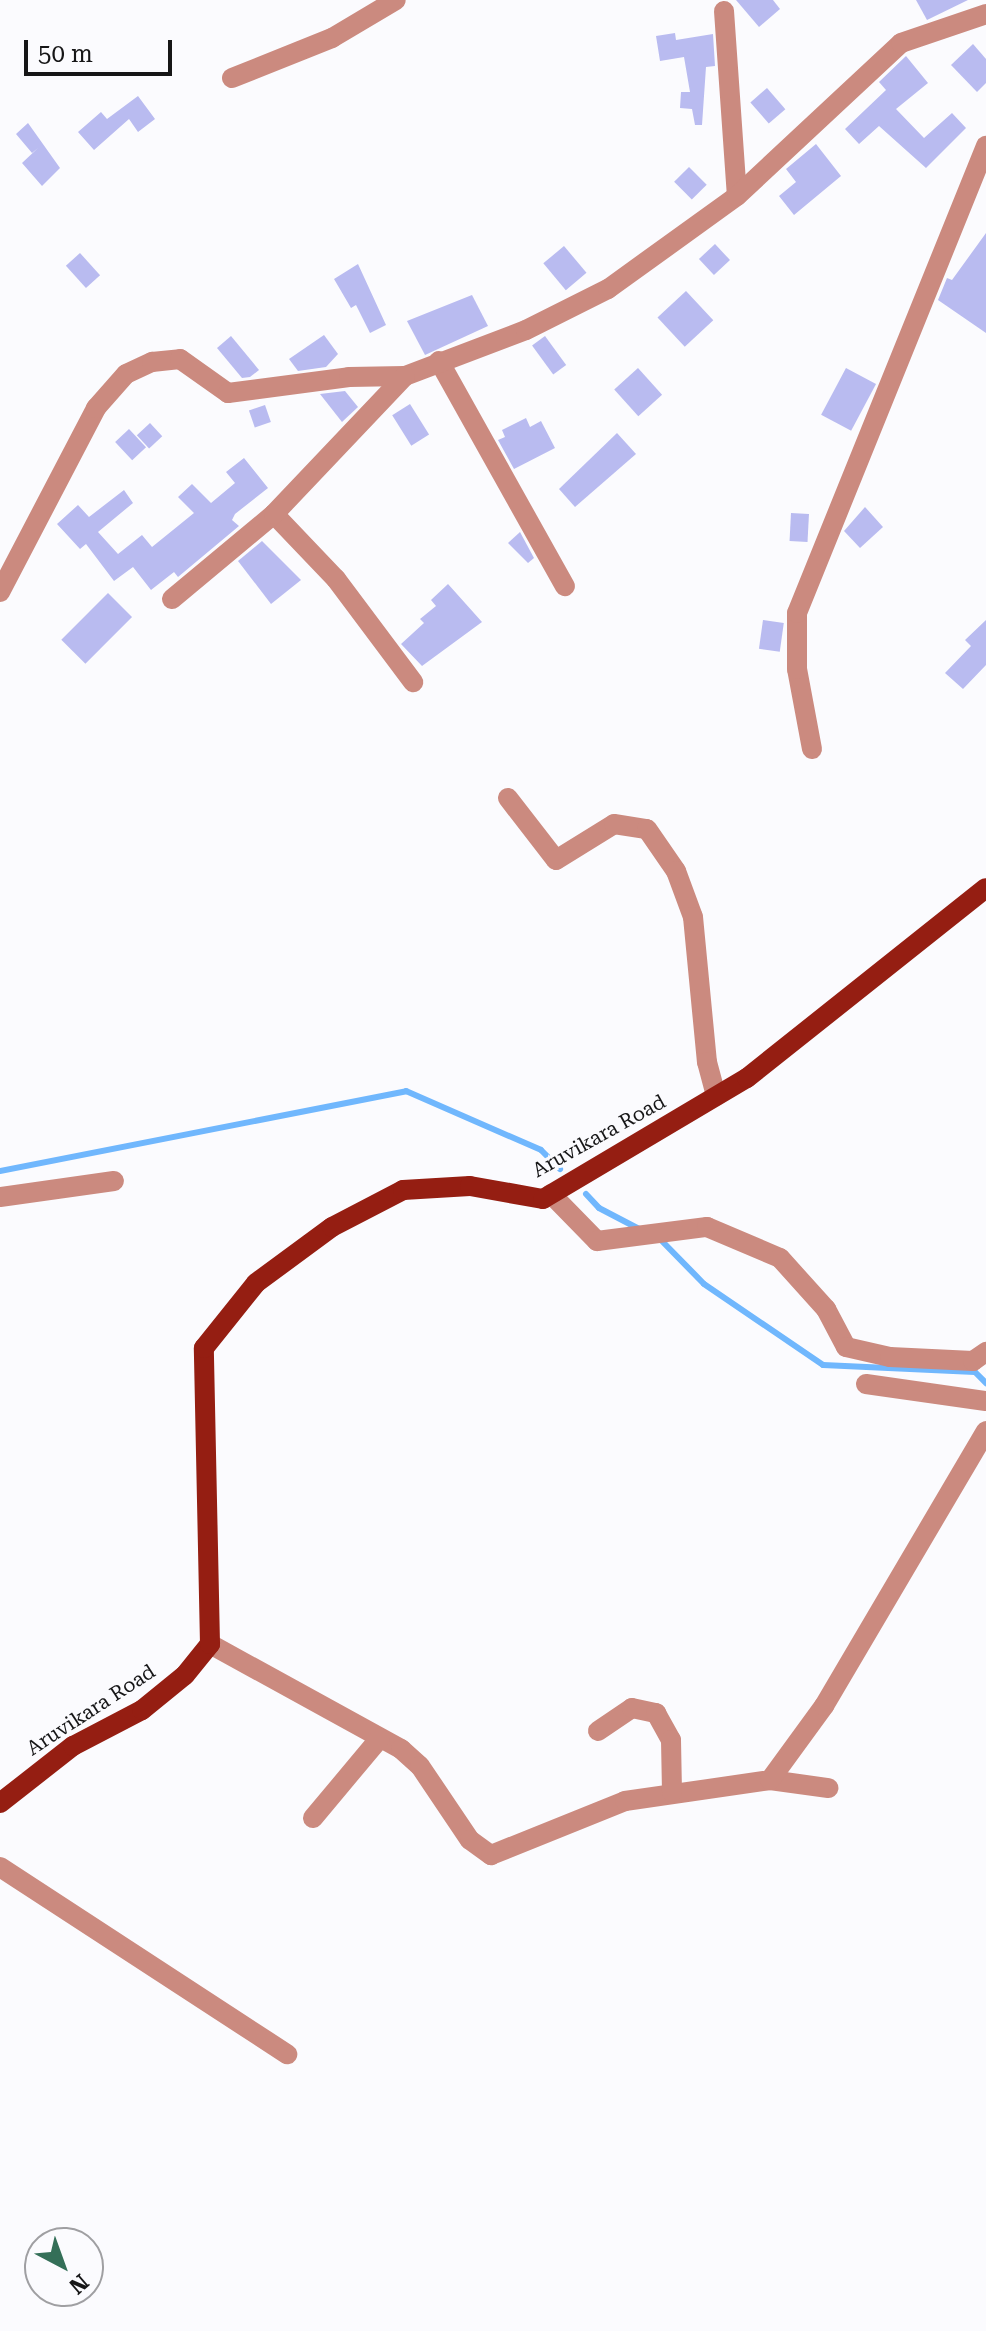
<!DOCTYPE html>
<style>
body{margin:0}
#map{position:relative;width:986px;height:2331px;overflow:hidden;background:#fbfbfe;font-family:"Roboto Serif",serif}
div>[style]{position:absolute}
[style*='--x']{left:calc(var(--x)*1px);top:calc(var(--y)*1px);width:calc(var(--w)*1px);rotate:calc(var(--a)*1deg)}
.stream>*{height:6px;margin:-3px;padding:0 3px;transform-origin:3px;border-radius:3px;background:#70b7fd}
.building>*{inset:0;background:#b9bbf0;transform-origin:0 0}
.minor>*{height:20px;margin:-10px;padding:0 10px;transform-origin:10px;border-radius:10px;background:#cb8a7f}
.major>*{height:20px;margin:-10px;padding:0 10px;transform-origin:10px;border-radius:10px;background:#951e12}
span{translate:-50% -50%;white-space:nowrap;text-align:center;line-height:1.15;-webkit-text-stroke:6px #fbfbfe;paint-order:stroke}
.street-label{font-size:20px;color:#161617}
.north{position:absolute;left:24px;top:2227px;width:80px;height:80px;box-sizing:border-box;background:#fbfbfe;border:2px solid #9f9fa2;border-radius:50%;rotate:139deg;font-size:22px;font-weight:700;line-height:32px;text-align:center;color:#161617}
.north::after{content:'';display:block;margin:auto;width:28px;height:36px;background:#346f58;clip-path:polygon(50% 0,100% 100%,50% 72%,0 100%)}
.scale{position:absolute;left:24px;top:40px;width:148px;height:36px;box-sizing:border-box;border:4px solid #161617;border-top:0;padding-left:10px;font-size:24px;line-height:28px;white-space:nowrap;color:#161617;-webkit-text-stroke:6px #fbfbfe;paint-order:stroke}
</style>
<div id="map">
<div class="stream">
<i style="--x:0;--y:1171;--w:414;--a:-11.1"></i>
<i style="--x:406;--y:1091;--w:147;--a:23.6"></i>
<i style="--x:541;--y:1150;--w:27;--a:45"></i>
<i style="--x:586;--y:1194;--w:19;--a:47"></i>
<i style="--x:599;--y:1208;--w:47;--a:27.6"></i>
<i style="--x:659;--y:1238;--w:64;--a:45.6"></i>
<i style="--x:704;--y:1284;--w:144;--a:34.2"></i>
<i style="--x:823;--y:1365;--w:152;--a:2.6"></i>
<i style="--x:975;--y:1372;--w:16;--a:45"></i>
</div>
<div class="building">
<i style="clip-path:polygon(736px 0,773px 0,780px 9px,759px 27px)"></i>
<i style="clip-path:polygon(916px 0,968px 0,927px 20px)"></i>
<i style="clip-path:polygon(675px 33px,676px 40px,713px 34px,715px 66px,706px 67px,702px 125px,695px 125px,692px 109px,680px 108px,681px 92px,690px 92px,684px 57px,660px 61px,656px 36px)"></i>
<i style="clip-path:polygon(973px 44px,986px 59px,986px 83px,977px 92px,951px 65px)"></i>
<i style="clip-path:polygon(906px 56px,928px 83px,896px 109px,924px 138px,952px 113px,966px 128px,926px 168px,879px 126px,859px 144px,845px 129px,886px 90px,879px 82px)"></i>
<i style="left:767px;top:88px;width:28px;height:22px;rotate:49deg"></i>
<i style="clip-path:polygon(138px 96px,155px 119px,138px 132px,129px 119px,94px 150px,78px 132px,101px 112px,107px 119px)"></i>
<i style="clip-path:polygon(28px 123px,60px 168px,42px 186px,22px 163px,38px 148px,32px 153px,16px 134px)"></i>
<i style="clip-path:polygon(816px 144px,841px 176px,794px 215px,779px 196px,796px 182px,786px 169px)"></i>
<i style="left:689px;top:167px;width:25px;height:21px;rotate:45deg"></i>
<i style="clip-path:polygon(986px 233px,986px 333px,938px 300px,947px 278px,952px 280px)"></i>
<i style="left:715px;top:244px;width:22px;height:22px;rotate:47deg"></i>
<i style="left:564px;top:246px;width:35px;height:27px;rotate:50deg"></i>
<i style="left:80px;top:253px;width:30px;height:19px;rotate:48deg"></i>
<i style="clip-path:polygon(358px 264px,386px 325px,370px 333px,356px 305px,351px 308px,334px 279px)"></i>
<i style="left:686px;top:291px;width:40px;height:39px;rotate:47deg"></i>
<i style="clip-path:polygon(472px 295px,488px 326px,425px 355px,407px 321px)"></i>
<i style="clip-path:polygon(324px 335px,338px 354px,326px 367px,298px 371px,289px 359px)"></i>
<i style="clip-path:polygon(231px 336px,259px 370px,250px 377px,242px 378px,217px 348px)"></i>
<i style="left:545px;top:336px;width:36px;height:16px;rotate:54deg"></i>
<i style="left:638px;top:368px;width:36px;height:32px;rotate:48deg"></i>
<i style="left:846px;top:368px;width:34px;height:53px;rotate:28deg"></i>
<i style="clip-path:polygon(345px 391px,358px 407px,342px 422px,320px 394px)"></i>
<i style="left:410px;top:404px;width:36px;height:21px;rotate:58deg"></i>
<i style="left:265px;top:405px;width:18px;height:17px;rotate:71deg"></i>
<i style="clip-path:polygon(526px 418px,530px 427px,541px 421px,555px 448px,514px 469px,498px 440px,505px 437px,502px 430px)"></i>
<i style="left:150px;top:423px;width:18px;height:18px;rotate:47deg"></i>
<i style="left:129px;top:429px;width:25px;height:19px;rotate:47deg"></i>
<i style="clip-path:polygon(617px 433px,636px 454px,575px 507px,559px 489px)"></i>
<i style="clip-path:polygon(244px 458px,268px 488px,235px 514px,232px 520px,239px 526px,178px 577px,174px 572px,151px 590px,133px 567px,114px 581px,86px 544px,80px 549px,57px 524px,78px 505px,89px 517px,124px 490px,133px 503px,98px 532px,118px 554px,142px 535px,152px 547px,194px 513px,178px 497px,192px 484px,211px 503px,235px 483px,226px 472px)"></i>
<i style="clip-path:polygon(865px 507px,883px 527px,860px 548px,844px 531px)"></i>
<i style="left:791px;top:513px;width:18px;height:28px;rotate:3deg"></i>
<i style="clip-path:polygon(520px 532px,534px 558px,528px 563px,508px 543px)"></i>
<i style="clip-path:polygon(262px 541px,301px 580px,271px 604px,238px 561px)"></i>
<i style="clip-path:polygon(448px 584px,482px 622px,422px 666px,401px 644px,424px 623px,420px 619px,436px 606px,431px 600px)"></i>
<i style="left:108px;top:593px;width:34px;height:66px;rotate:45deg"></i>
<i style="left:763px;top:620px;width:21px;height:29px;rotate:8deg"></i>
<i style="clip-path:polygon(986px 620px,986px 665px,963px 689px,945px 673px,971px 646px,965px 640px)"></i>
</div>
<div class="minor">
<i style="--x:724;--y:11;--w:185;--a:86"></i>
<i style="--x:232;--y:78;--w:108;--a:-21.8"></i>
<i style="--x:332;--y:38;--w:74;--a:-30.7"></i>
<i style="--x:439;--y:361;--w:258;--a:60.8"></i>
<i style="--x:274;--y:514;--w:90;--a:46.4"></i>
<i style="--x:336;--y:579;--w:129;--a:53.2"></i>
<i style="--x:0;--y:592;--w:208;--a:-62.4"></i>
<i style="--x:96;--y:408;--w:45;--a:-48.6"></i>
<i style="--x:126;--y:374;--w:29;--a:-25"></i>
<i style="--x:152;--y:362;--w:28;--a:-6"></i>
<i style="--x:180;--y:359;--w:59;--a:35.3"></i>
<i style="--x:228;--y:393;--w:122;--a:-7.5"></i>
<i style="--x:349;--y:377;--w:56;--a:-1"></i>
<i style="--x:405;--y:376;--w:129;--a:-20.8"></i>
<i style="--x:526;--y:330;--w:92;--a:-26.6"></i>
<i style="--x:608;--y:289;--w:159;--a:-35.8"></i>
<i style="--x:737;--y:196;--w:224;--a:-43"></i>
<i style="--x:901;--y:43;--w:90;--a:-18.8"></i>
<i style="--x:172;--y:599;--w:133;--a:-39.8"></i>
<i style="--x:274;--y:514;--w:190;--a:-46.5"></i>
<i style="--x:812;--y:749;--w:81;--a:-100.6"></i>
<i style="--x:797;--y:669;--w:56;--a:-90"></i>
<i style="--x:797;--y:613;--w:504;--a:-67.97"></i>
<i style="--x:508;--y:798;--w:78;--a:52.3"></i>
<i style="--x:556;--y:860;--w:68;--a:-31.8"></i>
<i style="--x:614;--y:824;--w:33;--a:9"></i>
<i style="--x:647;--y:829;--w:51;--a:55.4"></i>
<i style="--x:676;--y:871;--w:49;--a:69.7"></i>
<i style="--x:693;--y:917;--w:146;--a:84.5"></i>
<i style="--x:707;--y:1062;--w:35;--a:75"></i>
<i style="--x:551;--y:1194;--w:66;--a:45.6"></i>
<i style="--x:597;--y:1241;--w:111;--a:-7.3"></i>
<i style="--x:707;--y:1227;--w:79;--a:23"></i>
<i style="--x:780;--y:1258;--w:69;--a:48"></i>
<i style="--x:826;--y:1309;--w:43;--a:62.2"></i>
<i style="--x:846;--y:1347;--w:45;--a:12.8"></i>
<i style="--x:890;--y:1357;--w:83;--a:2.8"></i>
<i style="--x:973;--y:1361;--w:16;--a:-35"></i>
<i style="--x:0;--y:1197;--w:115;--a:-8"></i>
<i style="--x:866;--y:1384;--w:121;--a:8.1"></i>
<i style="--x:210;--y:1644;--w:218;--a:28.8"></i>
<i style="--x:401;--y:1749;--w:25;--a:42"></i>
<i style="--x:420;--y:1766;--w:89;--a:56"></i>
<i style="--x:470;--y:1840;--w:26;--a:36"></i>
<i style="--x:491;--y:1855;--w:144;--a:-21.9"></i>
<i style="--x:625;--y:1801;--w:147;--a:-8.2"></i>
<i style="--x:770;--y:1780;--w:59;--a:7.9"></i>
<i style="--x:598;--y:1731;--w:41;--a:-34.1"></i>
<i style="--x:632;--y:1708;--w:25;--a:12"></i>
<i style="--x:656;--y:1713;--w:31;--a:61"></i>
<i style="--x:671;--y:1740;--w:52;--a:88.9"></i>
<i style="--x:770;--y:1780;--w:92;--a:-53.9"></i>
<i style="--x:824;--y:1706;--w:319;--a:-59.5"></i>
<i style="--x:313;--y:1818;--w:104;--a:-50.1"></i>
<i style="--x:0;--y:1867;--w:343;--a:33.1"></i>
</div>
<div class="major">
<i style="--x:0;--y:1803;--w:93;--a:-38"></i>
<i style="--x:73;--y:1746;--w:78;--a:-27.6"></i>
<i style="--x:142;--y:1710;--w:55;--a:-39.1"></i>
<i style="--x:185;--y:1675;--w:40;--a:-51"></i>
<i style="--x:210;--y:1644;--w:296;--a:-91.2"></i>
<i style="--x:204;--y:1348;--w:83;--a:-51.3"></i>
<i style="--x:256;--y:1283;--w:94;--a:-36.4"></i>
<i style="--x:332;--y:1227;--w:80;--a:-27.5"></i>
<i style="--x:403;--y:1190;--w:67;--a:-3.4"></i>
<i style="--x:470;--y:1186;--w:74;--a:10.1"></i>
<i style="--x:543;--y:1199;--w:237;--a:-30.7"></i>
<i style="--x:747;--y:1078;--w:305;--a:-38.5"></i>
</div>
<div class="street-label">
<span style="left:599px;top:1136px;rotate:-29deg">Aruvikara Road</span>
<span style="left:91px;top:1710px;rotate:-33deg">Aruvikara Road</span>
</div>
<div class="north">N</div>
<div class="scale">50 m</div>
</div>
